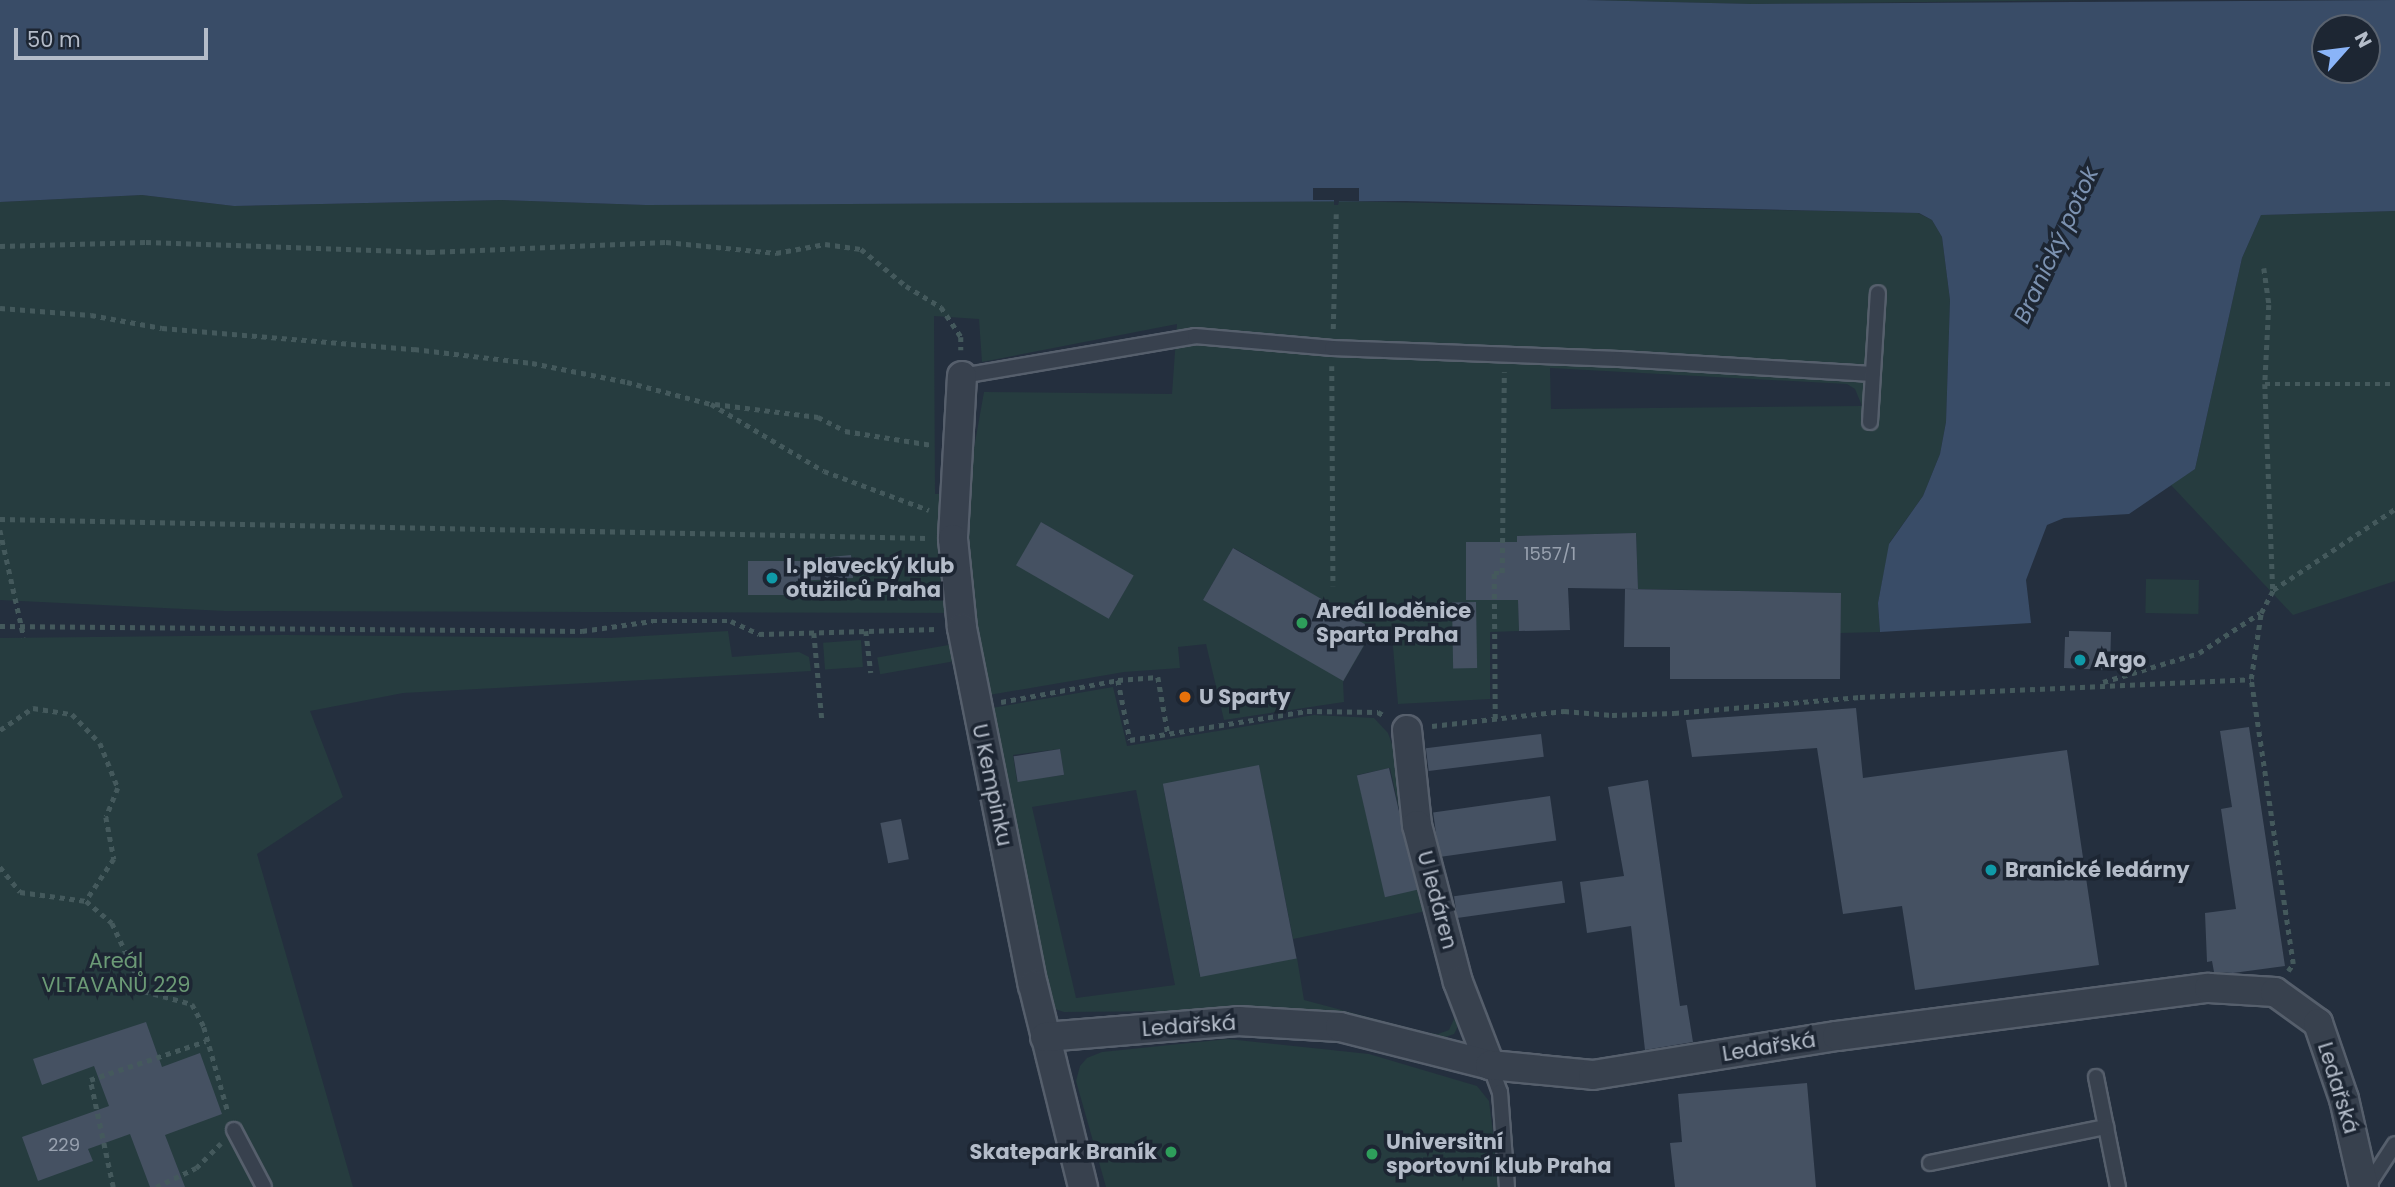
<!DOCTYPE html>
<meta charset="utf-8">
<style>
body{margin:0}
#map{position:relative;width:2395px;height:1187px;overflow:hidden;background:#242f3e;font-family:Poppins,sans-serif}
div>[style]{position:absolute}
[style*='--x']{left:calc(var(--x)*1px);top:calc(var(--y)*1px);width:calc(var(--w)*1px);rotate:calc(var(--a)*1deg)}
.green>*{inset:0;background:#263c3f;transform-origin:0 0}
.water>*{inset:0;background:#394c67}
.pier>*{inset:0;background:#242f3e}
.building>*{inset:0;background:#455162;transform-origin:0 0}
.path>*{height:4.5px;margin-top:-2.25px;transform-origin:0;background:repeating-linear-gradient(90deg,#44595c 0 5px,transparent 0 10px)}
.roads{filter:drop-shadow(2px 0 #565f6c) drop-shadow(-2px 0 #565f6c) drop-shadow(0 2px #565f6c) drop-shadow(0 -2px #565f6c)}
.service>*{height:14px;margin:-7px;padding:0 7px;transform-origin:7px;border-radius:7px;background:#38414e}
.minor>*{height:28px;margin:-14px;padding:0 14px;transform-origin:14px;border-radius:14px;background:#38414e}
.dots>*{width:19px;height:19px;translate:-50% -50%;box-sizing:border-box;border:4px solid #1d2633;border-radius:50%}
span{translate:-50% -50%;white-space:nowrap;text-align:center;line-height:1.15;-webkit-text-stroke:7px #1d2633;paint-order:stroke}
.number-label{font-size:18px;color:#98a1af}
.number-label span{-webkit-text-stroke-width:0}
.poi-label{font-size:21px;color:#b4bcc9;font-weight:700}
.left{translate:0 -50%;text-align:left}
.right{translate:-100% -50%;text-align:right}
.street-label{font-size:21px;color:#b4bcc9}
.park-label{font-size:21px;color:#6b9a76}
.water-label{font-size:23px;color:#7c92b1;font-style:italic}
.north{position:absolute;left:2311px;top:14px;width:70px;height:70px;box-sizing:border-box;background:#1d2633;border:2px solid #59626f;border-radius:50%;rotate:62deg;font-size:19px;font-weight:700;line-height:28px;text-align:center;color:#b4bcc9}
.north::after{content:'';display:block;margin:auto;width:24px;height:32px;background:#8ab4f8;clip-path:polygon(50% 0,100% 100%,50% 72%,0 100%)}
.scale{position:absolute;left:14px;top:28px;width:194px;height:32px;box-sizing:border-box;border:4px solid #b4bcc9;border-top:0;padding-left:9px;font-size:21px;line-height:24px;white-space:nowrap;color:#b4bcc9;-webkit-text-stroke:5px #1d2633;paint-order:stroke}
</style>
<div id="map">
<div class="green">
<i style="clip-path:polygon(1586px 0,2101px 0,1752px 4px)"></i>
<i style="clip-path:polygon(evenodd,142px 195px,234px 206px,501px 200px,646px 205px,1338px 201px,1918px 213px,1932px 220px,1942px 237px,1950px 300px,1946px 422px,1940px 454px,1923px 496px,1890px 542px,1878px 603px,1880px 632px,1840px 633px,1841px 593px,1638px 589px,1636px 533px,1517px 536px,1519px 631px,1490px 632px,1490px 699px,1398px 704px,1392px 635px,1374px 629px,1343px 682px,1344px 702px,1224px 720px,1206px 644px,1178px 647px,1180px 668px,1124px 672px,989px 695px,976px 613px,225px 611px,0 600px,0 202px,142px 195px,934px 316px,979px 319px,982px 362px,1177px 324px,1172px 394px,984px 392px,966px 493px,935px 494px,934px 316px,142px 195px,1550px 368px,1847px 384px,1855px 389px,1862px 406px,1551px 409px,1550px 368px,142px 195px,1041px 522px,1133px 576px,1109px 618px,1108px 618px,1041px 522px,142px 195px,1233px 548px,1234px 548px,1372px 629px,1219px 608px,1203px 600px,1233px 548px,142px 195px,850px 556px,820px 579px,820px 558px,850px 556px,142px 195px,749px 561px,796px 561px,796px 595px,748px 595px,749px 561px)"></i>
<i style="clip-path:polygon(2395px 211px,2395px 581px,2293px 615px,2170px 484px,2195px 469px,2242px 258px,2261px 215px)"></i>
<i style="left:2146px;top:579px;width:53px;height:34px;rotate:1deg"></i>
<i style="clip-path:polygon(728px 631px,732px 657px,799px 652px,809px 657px,811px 671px,403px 693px,310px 711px,343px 797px,257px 854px,353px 1187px,0 1187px,0 638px,285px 635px,610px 638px)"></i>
<i style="left:861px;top:640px;width:27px;height:38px;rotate:86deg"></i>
<i style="left:954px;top:644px;width:17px;height:78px;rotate:80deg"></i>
<i style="clip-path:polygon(evenodd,1113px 687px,1127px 746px,1314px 715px,1374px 718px,1388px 733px,1397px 758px,1458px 1014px,1459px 1024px,1454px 1034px,1437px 1040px,1307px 1010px,1064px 1012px,1055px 1009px,1050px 1002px,986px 709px,1113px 687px,1060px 749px,1064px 775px,1017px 781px,1013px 755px,1060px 749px,1113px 687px,1259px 766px,1293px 939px,1431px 910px,1455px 1017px,1449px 1030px,1438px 1034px,1428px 1033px,1304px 1000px,1297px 958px,1200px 976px,1163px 785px,1259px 766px,1113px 687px,1390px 768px,1417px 889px,1386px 897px,1357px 775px,1390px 768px,1113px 687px,1136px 790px,1175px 985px,1076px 998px,1032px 807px,1136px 790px)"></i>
<i style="clip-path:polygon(1228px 1039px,1369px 1054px,1477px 1086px,1489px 1101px,1500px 1187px,1106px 1187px,1076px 1081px,1080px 1066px,1087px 1058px,1102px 1052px)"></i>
</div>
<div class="water">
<i style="clip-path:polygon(evenodd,0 0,1586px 0,1752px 4px,2395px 0,2395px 211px,2261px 215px,2242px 258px,2195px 469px,2129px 514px,2064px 518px,2047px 525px,2026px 580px,2031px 623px,1880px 632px,1878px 603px,1889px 544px,1923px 496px,1940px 454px,1946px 422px,1950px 300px,1942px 237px,1932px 220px,1919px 213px,1405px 201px,646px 205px,501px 200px,234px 206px,142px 195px,0 202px,0 0,2325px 28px,2367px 28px,2367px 70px,2325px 70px,2325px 28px)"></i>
</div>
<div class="pier">
<i style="clip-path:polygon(1313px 188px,1359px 188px,1359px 201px,1339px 201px,1338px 205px,1334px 205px,1334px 200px,1313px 200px)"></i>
</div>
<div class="building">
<i style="left:1041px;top:522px;width:107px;height:50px;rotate:30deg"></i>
<i style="clip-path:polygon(1636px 533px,1638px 589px,1568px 588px,1570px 630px,1519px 631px,1518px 600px,1466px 600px,1466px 542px,1517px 542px,1517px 536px)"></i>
<i style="left:1233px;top:548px;width:162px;height:60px;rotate:30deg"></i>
<i style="clip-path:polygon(851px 555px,853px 578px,796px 581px,796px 595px,748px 595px,748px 561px,820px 561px,820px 558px)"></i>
<i style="clip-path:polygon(1625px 589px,1841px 593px,1840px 679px,1670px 679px,1670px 647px,1624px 647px)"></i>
<i style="left:1476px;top:602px;width:66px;height:24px;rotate:89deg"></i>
<i style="clip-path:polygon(2069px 631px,2111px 632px,2110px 670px,2064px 668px,2065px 637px,2069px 637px)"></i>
<i style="clip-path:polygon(1856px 708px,1863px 778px,2067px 750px,2099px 965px,1915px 990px,1902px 906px,1843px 914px,1817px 748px,1692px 757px,1686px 720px)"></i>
<i style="clip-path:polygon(2249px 727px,2285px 966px,2233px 973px,2214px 972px,2212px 961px,2207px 962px,2205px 913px,2236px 909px,2221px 809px,2232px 807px,2220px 731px)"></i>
<i style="left:1541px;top:734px;width:23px;height:116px;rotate:83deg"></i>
<i style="left:1060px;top:749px;width:26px;height:47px;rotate:81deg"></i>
<i style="left:1259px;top:765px;width:197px;height:98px;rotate:79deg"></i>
<i style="left:1389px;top:768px;width:125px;height:33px;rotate:77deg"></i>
<i style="clip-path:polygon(1648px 780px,1680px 1006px,1687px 1005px,1693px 1042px,1645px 1050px,1631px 926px,1587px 933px,1580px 882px,1624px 876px,1608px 787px)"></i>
<i style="left:1550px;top:796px;width:45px;height:118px;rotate:82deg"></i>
<i style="left:901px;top:819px;width:41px;height:21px;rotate:79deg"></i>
<i style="left:1562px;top:881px;width:22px;height:109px;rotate:82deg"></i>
<i style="clip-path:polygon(146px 1022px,162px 1067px,200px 1053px,222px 1114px,165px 1135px,185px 1187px,150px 1187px,130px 1134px,88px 1149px,93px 1161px,38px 1181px,22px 1137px,109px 1106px,94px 1066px,42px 1085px,33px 1059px)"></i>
<i style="clip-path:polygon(1807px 1083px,1816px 1187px,1675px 1187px,1670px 1143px,1682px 1142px,1678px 1094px)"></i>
</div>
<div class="path">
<i style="--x:0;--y:246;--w:146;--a:-1.6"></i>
<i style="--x:146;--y:242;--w:284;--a:2"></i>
<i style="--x:430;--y:252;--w:236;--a:-2.4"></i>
<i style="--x:666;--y:242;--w:111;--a:5.7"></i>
<i style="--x:776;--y:253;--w:50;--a:-10.4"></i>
<i style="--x:825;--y:244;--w:36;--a:8"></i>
<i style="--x:861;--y:249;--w:58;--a:39.4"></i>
<i style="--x:906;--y:286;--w:41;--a:31"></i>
<i style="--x:941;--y:307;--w:36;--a:56"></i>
<i style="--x:961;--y:337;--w:13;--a:90"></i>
<i style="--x:2264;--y:268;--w:37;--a:82"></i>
<i style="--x:2269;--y:305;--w:79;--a:92.9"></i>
<i style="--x:2265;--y:384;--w:206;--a:87.8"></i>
<i style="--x:0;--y:308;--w:91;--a:4.4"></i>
<i style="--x:91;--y:315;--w:72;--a:10.4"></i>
<i style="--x:162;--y:328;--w:253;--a:4.8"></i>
<i style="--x:414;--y:349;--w:119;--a:6.8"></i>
<i style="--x:532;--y:363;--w:97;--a:11.3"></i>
<i style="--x:627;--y:382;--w:87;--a:14.7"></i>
<i style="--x:711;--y:404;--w:131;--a:30.7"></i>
<i style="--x:824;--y:471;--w:112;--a:20.4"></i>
<i style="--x:1333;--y:329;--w:115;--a:-88.5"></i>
<i style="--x:1332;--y:366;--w:220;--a:89.7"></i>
<i style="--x:2265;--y:384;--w:130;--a:0"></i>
<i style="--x:715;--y:404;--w:104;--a:7.2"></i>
<i style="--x:818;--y:417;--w:30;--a:27"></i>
<i style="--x:845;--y:431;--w:88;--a:9.1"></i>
<i style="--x:0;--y:519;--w:927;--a:1.17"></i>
<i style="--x:0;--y:530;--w:110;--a:77.4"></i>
<i style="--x:0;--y:626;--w:582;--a:0.49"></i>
<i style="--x:582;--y:631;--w:71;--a:-8.1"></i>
<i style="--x:652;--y:621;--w:79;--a:0"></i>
<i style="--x:731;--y:621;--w:31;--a:25"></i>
<i style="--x:759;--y:634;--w:178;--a:-1.6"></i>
<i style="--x:866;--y:631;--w:42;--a:83.2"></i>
<i style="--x:814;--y:633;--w:86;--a:84.7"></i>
<i style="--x:1118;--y:680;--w:40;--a:-4.3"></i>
<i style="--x:1158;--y:677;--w:58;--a:80"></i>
<i style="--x:2103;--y:682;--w:100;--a:-16.8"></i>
<i style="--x:2199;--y:653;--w:73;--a:-33.3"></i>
<i style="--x:1001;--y:702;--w:119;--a:-10.6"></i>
<i style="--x:1118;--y:680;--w:61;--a:78.7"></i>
<i style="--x:1130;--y:740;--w:179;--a:-9.3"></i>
<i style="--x:1307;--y:711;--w:71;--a:0.8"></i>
<i style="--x:1378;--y:712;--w:8;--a:30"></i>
<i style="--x:1495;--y:719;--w:146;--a:-90.4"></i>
<i style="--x:1494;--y:573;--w:8;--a:0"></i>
<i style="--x:1502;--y:573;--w:201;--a:-89.4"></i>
<i style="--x:1432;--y:726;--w:133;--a:-6.5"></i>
<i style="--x:1564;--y:711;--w:48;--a:4.8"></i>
<i style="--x:1612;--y:715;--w:62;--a:-1.8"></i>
<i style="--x:1674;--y:713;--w:187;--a:-4.9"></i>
<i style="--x:1860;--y:697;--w:391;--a:-2.6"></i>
<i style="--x:0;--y:730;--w:40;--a:-34"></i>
<i style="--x:33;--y:708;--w:39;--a:9"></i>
<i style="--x:72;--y:714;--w:40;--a:46"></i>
<i style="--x:100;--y:743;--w:48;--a:68.2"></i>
<i style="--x:118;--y:788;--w:31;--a:112"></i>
<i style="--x:106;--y:817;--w:43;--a:79.2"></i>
<i style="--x:114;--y:859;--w:50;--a:123.7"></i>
<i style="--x:0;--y:867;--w:32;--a:51"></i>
<i style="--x:20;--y:892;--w:67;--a:7.8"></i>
<i style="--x:86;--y:901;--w:34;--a:40"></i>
<i style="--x:112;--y:923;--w:75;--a:64.8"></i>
<i style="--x:144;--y:991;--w:50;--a:15.2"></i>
<i style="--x:192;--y:1004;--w:26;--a:62"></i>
<i style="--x:204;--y:1027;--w:88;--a:74.2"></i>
<i style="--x:2288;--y:971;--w:9;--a:-54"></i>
<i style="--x:2293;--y:964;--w:288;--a:-98.4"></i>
<i style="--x:2251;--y:679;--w:67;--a:-81.4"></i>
<i style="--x:2261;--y:613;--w:26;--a:-62"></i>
<i style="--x:2273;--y:590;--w:146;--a:-33.6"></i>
<i style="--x:113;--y:1187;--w:109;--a:-102.1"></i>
<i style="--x:90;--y:1080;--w:122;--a:-18.6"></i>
<i style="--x:156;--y:1187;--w:44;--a:-25.4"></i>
<i style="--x:196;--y:1168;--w:35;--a:-45"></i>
</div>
<div class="roads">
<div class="service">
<i style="--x:962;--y:376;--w:236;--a:-9.7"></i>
<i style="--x:1195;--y:336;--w:138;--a:5"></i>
<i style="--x:1332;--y:348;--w:287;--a:2.2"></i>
<i style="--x:1619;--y:359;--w:254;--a:3.4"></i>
<i style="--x:1870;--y:422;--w:129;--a:-86.5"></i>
<i style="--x:1490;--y:1065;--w:29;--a:70"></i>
<i style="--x:1500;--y:1092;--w:95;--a:85.8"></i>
<i style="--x:2096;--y:1077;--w:112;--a:78.7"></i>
<i style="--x:234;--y:1130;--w:64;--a:62.2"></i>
<i style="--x:1930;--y:1163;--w:180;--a:-11.6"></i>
<i style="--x:2367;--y:1187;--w:51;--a:-56.9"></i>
</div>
<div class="minor">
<i style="--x:962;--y:376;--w:163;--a:93.2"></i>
<i style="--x:953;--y:539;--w:89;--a:84.2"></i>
<i style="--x:962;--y:628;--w:364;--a:78.8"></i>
<i style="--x:1033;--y:985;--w:208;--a:76.1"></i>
<i style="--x:1407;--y:730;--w:96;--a:84"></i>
<i style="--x:1417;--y:825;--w:162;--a:75.4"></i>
<i style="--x:1458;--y:982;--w:89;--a:68.9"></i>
<i style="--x:1045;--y:1037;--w:194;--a:-4.7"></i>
<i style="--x:1238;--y:1021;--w:102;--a:3.4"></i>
<i style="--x:1340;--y:1027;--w:155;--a:14.2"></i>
<i style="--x:1490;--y:1065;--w:103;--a:5.5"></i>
<i style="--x:1593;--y:1075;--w:247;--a:-9.1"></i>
<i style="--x:1837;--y:1036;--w:375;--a:-7.4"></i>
<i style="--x:2209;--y:988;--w:66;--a:3.5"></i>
<i style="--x:2275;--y:992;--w:53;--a:35.8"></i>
<i style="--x:2318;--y:1023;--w:80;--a:71.1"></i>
<i style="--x:2344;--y:1099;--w:90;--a:77.2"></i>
</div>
</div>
<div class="dots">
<i style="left:772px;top:578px;background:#0f9aa8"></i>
<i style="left:1302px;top:623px;background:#2e9e5b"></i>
<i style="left:2080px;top:660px;background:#0f9aa8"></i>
<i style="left:1185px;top:697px;background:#e8710a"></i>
<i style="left:1991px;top:870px;background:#0f9aa8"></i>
<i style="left:1171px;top:1152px;background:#2e9e5b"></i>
<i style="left:1372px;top:1154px;background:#2e9e5b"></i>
</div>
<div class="number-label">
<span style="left:1550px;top:554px">1557/1</span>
<span style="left:64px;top:1145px">229</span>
</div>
<div class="poi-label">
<span class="left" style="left:786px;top:578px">I. plavecký klub<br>otužilců Praha</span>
<span class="left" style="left:1316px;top:623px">Areál loděnice<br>Sparta Praha</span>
<span class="left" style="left:2094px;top:660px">Argo</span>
<span class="left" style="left:1199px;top:697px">U Sparty</span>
<span class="left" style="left:2005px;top:870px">Branické ledárny</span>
<span class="left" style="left:1386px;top:1154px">Universitní<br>sportovní klub Praha</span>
<span class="right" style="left:1157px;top:1152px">Skatepark Braník</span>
</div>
<div class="street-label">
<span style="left:992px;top:785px;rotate:78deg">U Kempinku</span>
<span style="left:1437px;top:900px;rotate:75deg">U ledáren</span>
<span style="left:1189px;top:1026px;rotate:-4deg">Ledařská</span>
<span style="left:1769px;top:1047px;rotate:-9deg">Ledařská</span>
<span style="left:2338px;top:1088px;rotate:73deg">Ledařská</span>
</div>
<div class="park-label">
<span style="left:116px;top:973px">Areál<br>VLTAVANŮ 229</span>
</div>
<div class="water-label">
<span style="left:2056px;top:245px;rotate:-65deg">Branický potok</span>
</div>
<div class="north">N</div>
<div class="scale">50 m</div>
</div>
